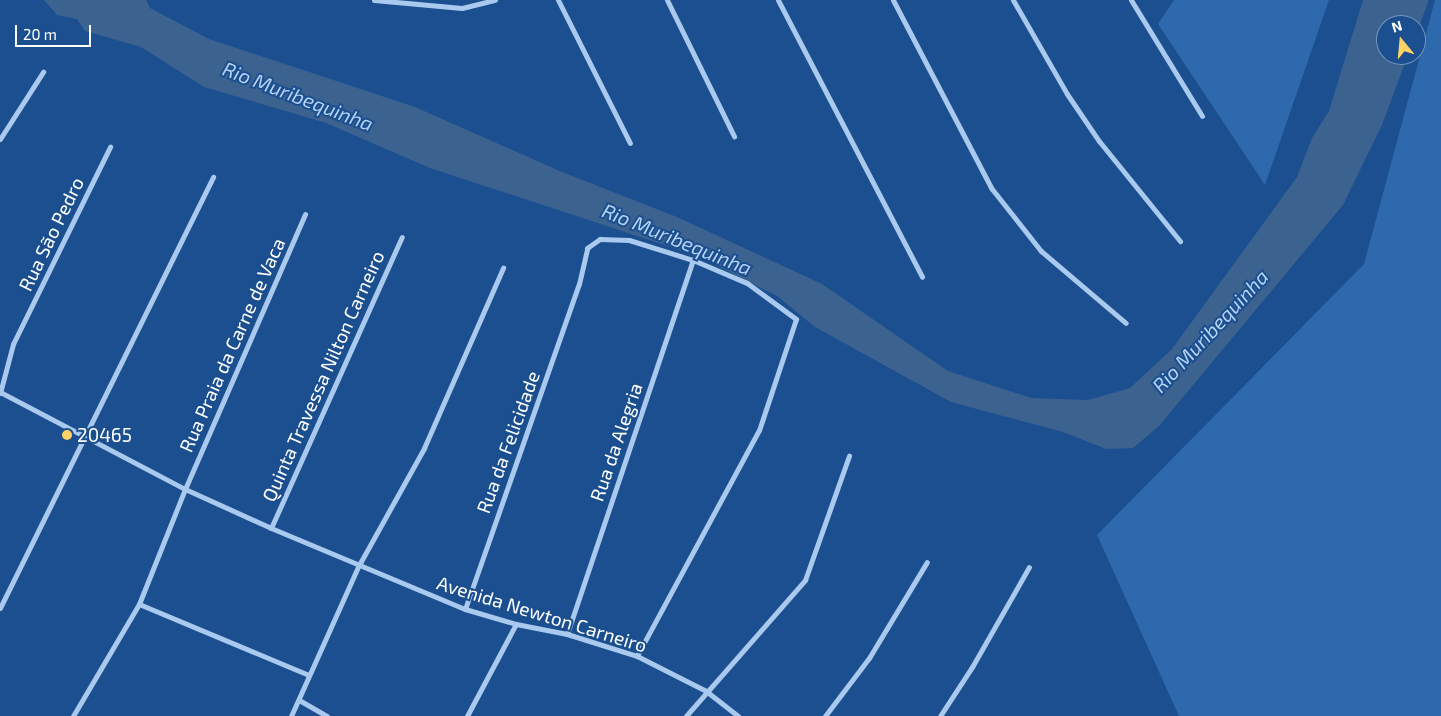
<!DOCTYPE html>
<meta charset="utf-8">
<style>
body{margin:0}
#map{position:relative;width:1441px;height:716px;overflow:hidden;background:#1b4f8f;font-family:"Exo 2",sans-serif}
div>[style]{position:absolute}
[style*='--x']{left:calc(var(--x)*1px);top:calc(var(--y)*1px);width:calc(var(--w)*1px);rotate:calc(var(--a)*1deg)}
.green>*{inset:0;background:#2e69ad}
.water>*{inset:0;background:#3c6290}
.street>*{height:5px;margin:-2.5px;padding:0 2.5px;transform-origin:2.5px;border-radius:2.5px;background:#a9c9ee}
.dots>*{width:14px;height:14px;translate:-50% -50%;box-sizing:border-box;border:2px solid #1b4f8f;border-radius:50%}
span{translate:-50% -50%;white-space:nowrap;text-align:center;line-height:1.15;-webkit-text-stroke:4px #1b4f8f;paint-order:stroke}
.street-label{font-size:19px;color:#fff}
.poi-label{font-size:19px;color:#fff}
.left{translate:0 -50%;text-align:left}
.water-label{font-size:20px;color:#b5d3f5;font-style:italic}
.north{position:absolute;left:1376px;top:15px;width:50px;height:50px;box-sizing:border-box;background:#1b4f8f;border:1px solid #7695bc;border-radius:50%;rotate:343deg;font-size:14px;font-weight:700;line-height:20px;text-align:center;color:#fff}
.north::after{content:'';display:block;margin:auto;width:18px;height:22px;background:#ffd166;clip-path:polygon(50% 0,100% 100%,50% 72%,0 100%)}
.scale{position:absolute;left:15px;top:25px;width:76px;height:22px;box-sizing:border-box;border:2px solid #fff;border-top:0;padding-left:6px;font-size:15px;line-height:18px;white-space:nowrap;color:#fff;-webkit-text-stroke:4px #1b4f8f;paint-order:stroke}
</style>
<div id="map">
<div class="green">
<i style="clip-path:polygon(1174px 0,1329px 0,1265px 185px,1158px 24px)"></i>
<i style="clip-path:polygon(1435px 0,1441px 0,1441px 716px,1179px 716px,1097px 535px,1364px 264px)"></i>
</div>
<div class="water">
<i style="clip-path:polygon(44px 0,146px 0,150px 8px,209px 39px,415px 107px,562px 172px,677px 217px,822px 284px,948px 371px,1031px 398px,1088px 400px,1130px 388px,1172px 349px,1297px 177px,1312px 138px,1329px 111px,1363px 0,1429px 0,1416px 35px,1416px 25px,1386px 25px,1386px 55px,1408px 55px,1382px 125px,1343px 205px,1159px 426px,1133px 448px,1106px 449px,1063px 432px,951px 402px,815px 327px,777px 296px,698px 256px,430px 168px,326px 123px,204px 87px,141px 47px,85px 31px,77px 19px,57px 15px)"></i>
</div>
<div class="street">
<i style="--x:374;--y:0;--w:88;--a:5.2"></i>
<i style="--x:462;--y:8;--w:34;--a:-14"></i>
<i style="--x:558;--y:0;--w:160;--a:63.3"></i>
<i style="--x:667;--y:0;--w:152;--a:63.8"></i>
<i style="--x:778;--y:0;--w:312;--a:62.5"></i>
<i style="--x:893;--y:0;--w:213;--a:62.4"></i>
<i style="--x:992;--y:189;--w:79;--a:51.7"></i>
<i style="--x:1041;--y:251;--w:111;--a:40.3"></i>
<i style="--x:1013;--y:0;--w:108;--a:60.1"></i>
<i style="--x:1067;--y:94;--w:57;--a:55.8"></i>
<i style="--x:1099;--y:141;--w:129;--a:51"></i>
<i style="--x:1131;--y:0;--w:136;--a:58.5"></i>
<i style="--x:0;--y:139;--w:80;--a:-57.3"></i>
<i style="--x:0;--y:392;--w:209;--a:27.7"></i>
<i style="--x:185;--y:489;--w:94;--a:24.4"></i>
<i style="--x:271;--y:528;--w:210;--a:22.7"></i>
<i style="--x:465;--y:609;--w:53;--a:16.4"></i>
<i style="--x:516;--y:624;--w:52;--a:11.1"></i>
<i style="--x:567;--y:634;--w:73;--a:17.4"></i>
<i style="--x:637;--y:656;--w:77;--a:26.9"></i>
<i style="--x:706;--y:691;--w:41;--a:38"></i>
<i style="--x:0;--y:393;--w:51;--a:-75.1"></i>
<i style="--x:13;--y:344;--w:220;--a:-63.8"></i>
<i style="--x:271;--y:528;--w:319;--a:-65.8"></i>
<i style="--x:139;--y:604;--w:184;--a:22.7"></i>
<i style="--x:0;--y:608;--w:481;--a:-63.7"></i>
<i style="--x:465;--y:609;--w:344;--a:-70.7"></i>
<i style="--x:579;--y:284;--w:37;--a:-77"></i>
<i style="--x:587;--y:248;--w:16;--a:-35"></i>
<i style="--x:600;--y:239;--w:29;--a:2"></i>
<i style="--x:629;--y:240;--w:67;--a:17.4"></i>
<i style="--x:693;--y:260;--w:59;--a:23.1"></i>
<i style="--x:747;--y:283;--w:61;--a:36.3"></i>
<i style="--x:796;--y:319;--w:117;--a:108.4"></i>
<i style="--x:759;--y:430;--w:257;--a:118.4"></i>
<i style="--x:567;--y:634;--w:395;--a:-71.4"></i>
<i style="--x:299;--y:700;--w:32;--a:30"></i>
<i style="--x:73;--y:716;--w:130;--a:-59.5"></i>
<i style="--x:139;--y:604;--w:124;--a:-68.2"></i>
<i style="--x:185;--y:489;--w:300;--a:-66.4"></i>
<i style="--x:291;--y:716;--w:166;--a:-65.8"></i>
<i style="--x:359;--y:565;--w:134;--a:-60.9"></i>
<i style="--x:424;--y:448;--w:197;--a:-66.3"></i>
<i style="--x:467;--y:716;--w:104;--a:-62"></i>
<i style="--x:686;--y:716;--w:181;--a:-48.8"></i>
<i style="--x:805;--y:580;--w:132;--a:-70.5"></i>
<i style="--x:825;--y:716;--w:73;--a:-52.8"></i>
<i style="--x:869;--y:658;--w:112;--a:-58.9"></i>
<i style="--x:940;--y:716;--w:59;--a:-56.9"></i>
<i style="--x:972;--y:667;--w:115;--a:-60.3"></i>
</div>
<div class="dots">
<i style="left:67px;top:435px;background:#ffd166"></i>
</div>
<div class="street-label">
<span style="left:51px;top:234px;rotate:-64deg">Rua São Pedro</span>
<span style="left:232px;top:345px;rotate:-66deg">Rua Praia da Carne de Vaca</span>
<span style="left:323px;top:376px;rotate:-66deg">Quinta Travessa Nilton Carneiro</span>
<span style="left:508px;top:442px;rotate:-70deg">Rua da Felicidade</span>
<span style="left:616px;top:442px;rotate:-71deg">Rua da Alegria</span>
<span style="left:542px;top:614px;rotate:17deg">Avenida Newton Carneiro</span>
</div>
<div class="poi-label">
<span class="left" style="left:77px;top:435px">20465</span>
</div>
<div class="water-label">
<span style="left:298px;top:96px;rotate:21deg">Rio Muribequinha</span>
<span style="left:677px;top:239px;rotate:22deg">Rio Muribequinha</span>
<span style="left:1210px;top:331px;rotate:-47deg">Rio Muribequinha</span>
</div>
<div class="north">N</div>
<div class="scale">20 m</div>
</div>
